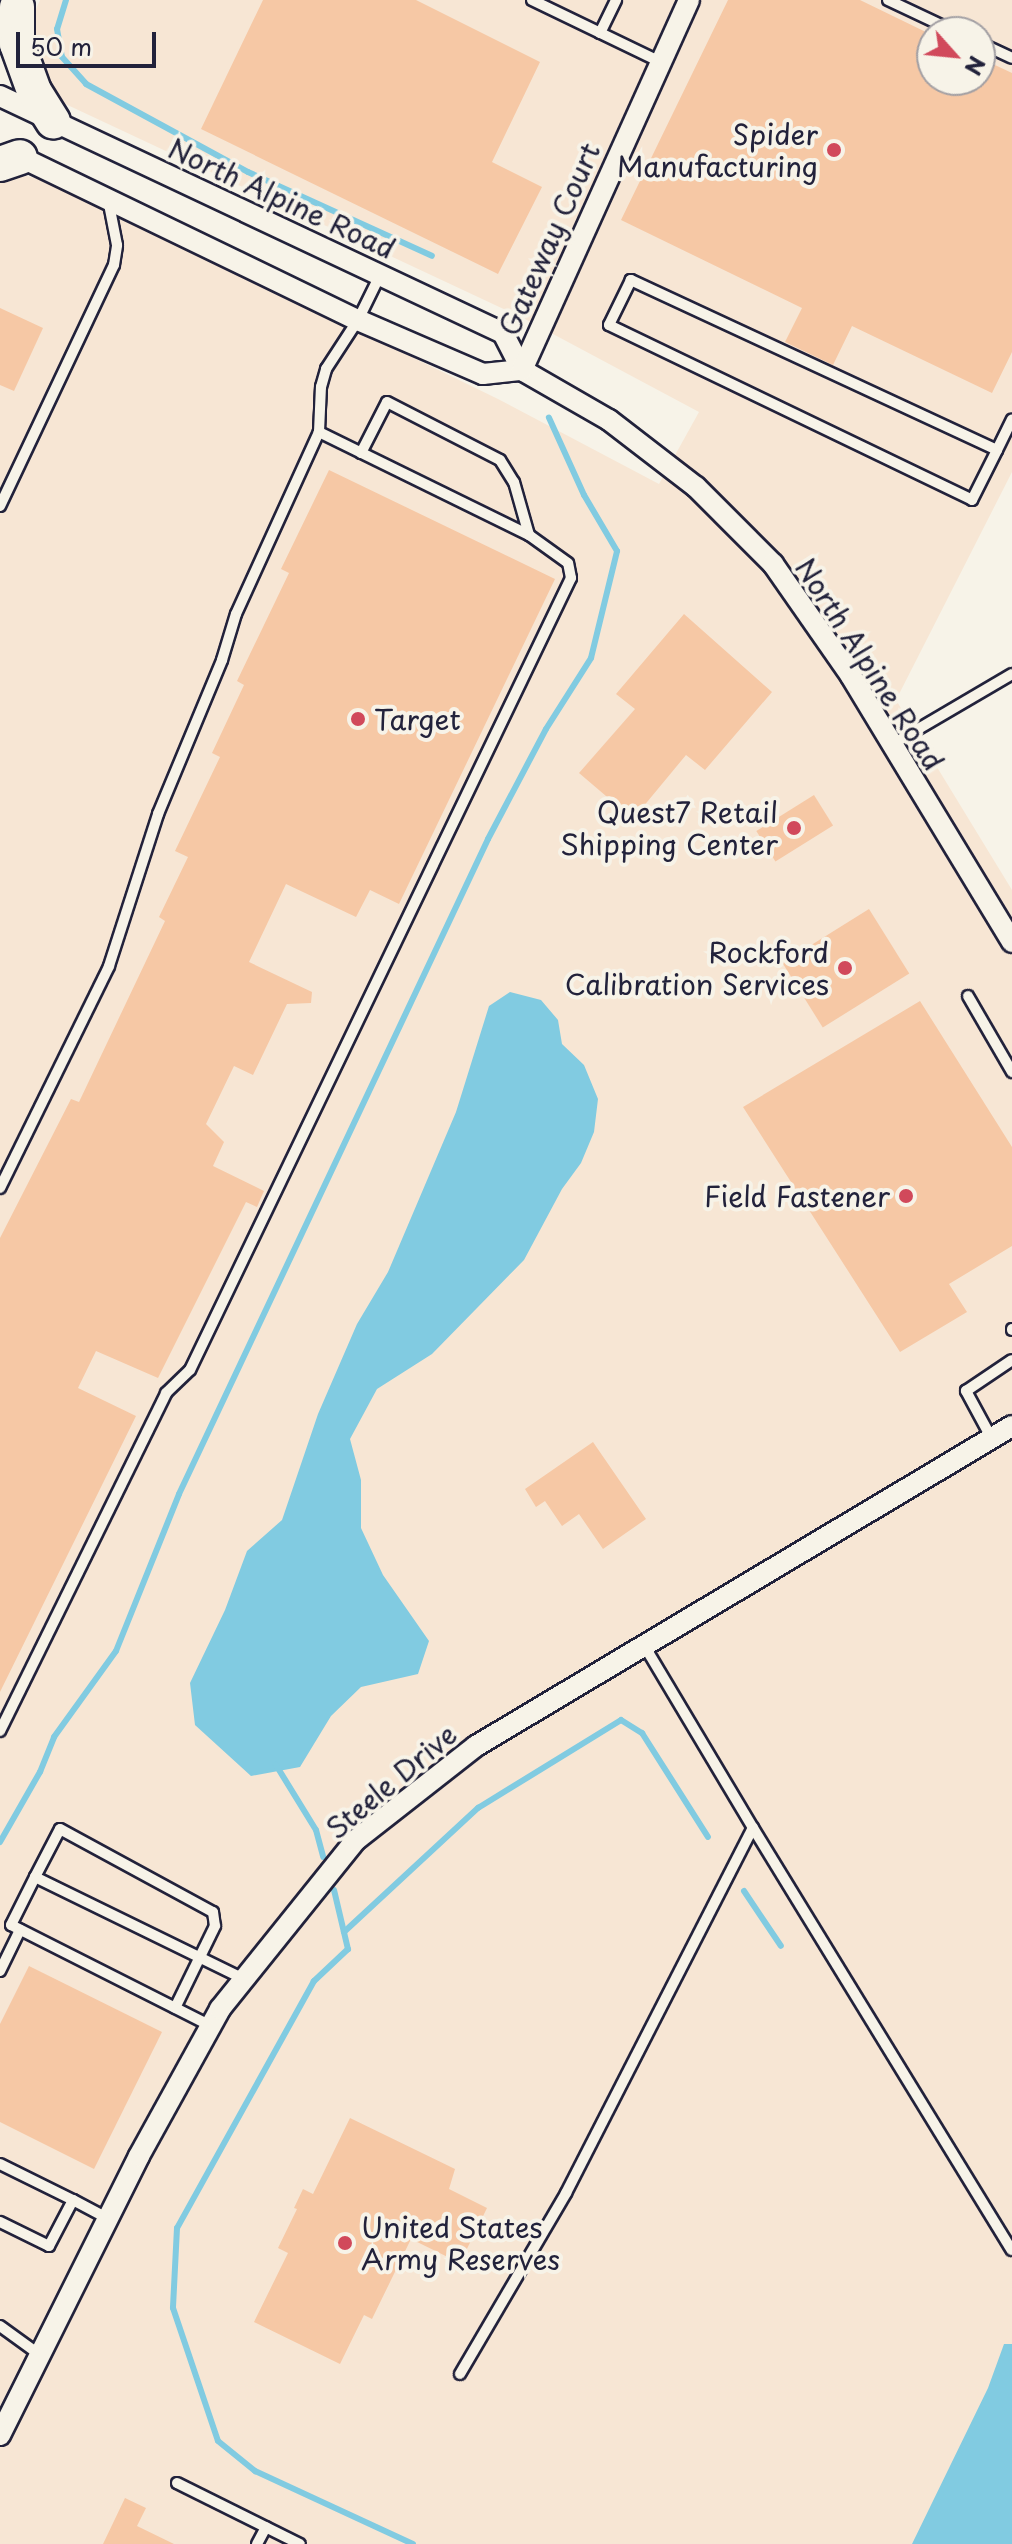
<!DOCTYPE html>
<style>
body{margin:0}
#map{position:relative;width:1012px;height:2544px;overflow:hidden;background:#f7f3e8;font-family:"Playpen Sans",sans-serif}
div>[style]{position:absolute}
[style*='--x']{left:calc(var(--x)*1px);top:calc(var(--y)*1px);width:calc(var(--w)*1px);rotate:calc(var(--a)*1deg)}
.built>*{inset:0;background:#f7e6d4}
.water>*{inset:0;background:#81cbe1}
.stream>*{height:6px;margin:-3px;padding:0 3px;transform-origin:3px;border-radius:3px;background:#81cbe1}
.building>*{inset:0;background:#f6c8a5;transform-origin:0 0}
.roads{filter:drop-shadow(2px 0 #22223b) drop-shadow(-2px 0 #22223b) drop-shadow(0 2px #22223b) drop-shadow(0 -2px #22223b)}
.service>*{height:10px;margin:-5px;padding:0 5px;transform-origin:5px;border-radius:5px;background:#f7f3e8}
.minor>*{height:20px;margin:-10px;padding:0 10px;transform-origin:10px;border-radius:10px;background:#f7f3e8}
.primary>*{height:34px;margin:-17px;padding:0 17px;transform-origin:17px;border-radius:17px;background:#f7f3e8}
.dots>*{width:22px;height:22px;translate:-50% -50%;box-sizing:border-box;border:4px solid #f7f3e8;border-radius:50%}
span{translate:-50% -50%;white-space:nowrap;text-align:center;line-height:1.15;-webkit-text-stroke:8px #f7f3e8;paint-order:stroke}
.poi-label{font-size:28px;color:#22223b}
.right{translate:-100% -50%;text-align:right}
.left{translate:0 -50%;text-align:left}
.street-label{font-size:28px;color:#22223b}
.north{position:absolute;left:916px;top:16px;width:80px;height:80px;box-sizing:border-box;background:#f7f3e8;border:2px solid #a29fa3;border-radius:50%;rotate:117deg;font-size:22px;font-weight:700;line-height:32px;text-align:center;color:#22223b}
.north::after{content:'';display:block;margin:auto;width:28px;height:36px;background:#d1495b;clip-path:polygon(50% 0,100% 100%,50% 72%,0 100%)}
.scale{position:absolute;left:16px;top:32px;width:140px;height:36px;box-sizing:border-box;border:4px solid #22223b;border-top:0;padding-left:10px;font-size:24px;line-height:28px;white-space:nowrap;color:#22223b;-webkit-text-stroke:6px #f7f3e8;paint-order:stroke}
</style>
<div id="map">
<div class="built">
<i style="clip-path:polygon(evenodd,40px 0,1012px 0,1012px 472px,896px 700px,1012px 890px,1012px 2544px,0 2544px,0 177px,11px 172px,54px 183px,498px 399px,659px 484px,699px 412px,523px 318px,59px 101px,33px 42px,36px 9px,40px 0,932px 32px,980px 32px,980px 80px,932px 80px,932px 32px)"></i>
</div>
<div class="water">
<i style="clip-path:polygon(510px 992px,541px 1000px,558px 1020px,562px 1044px,584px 1065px,598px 1099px,594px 1132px,581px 1163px,562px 1189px,524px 1260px,432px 1354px,377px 1389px,350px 1439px,361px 1480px,361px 1528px,383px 1575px,429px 1641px,418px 1674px,361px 1687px,331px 1716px,300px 1767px,251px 1776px,195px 1725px,190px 1683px,225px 1610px,247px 1551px,282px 1520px,318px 1414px,357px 1324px,388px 1272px,456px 1112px,489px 1006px)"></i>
<i style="clip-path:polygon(1004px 2344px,1012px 2344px,1012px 2544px,912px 2544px,988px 2388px)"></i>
</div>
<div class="stream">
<i style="--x:66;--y:0;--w:30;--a:107"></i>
<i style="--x:57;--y:29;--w:28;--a:80"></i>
<i style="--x:62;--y:57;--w:36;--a:48"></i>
<i style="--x:86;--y:84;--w:184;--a:28.5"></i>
<i style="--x:248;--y:172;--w:202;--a:24.5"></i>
<i style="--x:276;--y:1765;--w:76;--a:58.4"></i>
<i style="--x:316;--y:1830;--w:28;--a:75"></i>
<i style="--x:0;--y:1842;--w:81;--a:-60.3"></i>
<i style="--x:40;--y:1772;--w:38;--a:-68"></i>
<i style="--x:54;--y:1737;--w:106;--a:-54.2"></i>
<i style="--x:116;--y:1651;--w:169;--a:-68.1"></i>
<i style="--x:179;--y:1494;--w:724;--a:-64.74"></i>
<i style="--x:488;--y:839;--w:124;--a:-62.2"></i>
<i style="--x:546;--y:729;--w:84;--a:-57.6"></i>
<i style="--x:591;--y:658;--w:110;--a:-76.3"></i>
<i style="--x:617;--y:551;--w:65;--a:-120.5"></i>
<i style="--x:584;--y:495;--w:85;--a:-114.4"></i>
<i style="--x:334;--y:1890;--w:61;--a:76.7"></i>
<i style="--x:348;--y:1949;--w:47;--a:136.7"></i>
<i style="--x:314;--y:1981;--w:282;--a:119"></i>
<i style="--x:177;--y:2228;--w:80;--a:92.9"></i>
<i style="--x:173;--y:2308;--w:140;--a:71.3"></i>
<i style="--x:218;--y:2441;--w:48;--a:39"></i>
<i style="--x:255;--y:2471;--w:174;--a:24.8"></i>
<i style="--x:744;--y:1891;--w:66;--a:56.1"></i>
<i style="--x:344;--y:1932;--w:183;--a:-42.8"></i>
<i style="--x:478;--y:1808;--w:168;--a:-31.6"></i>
<i style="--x:621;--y:1720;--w:25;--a:32"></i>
<i style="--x:642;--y:1733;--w:123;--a:57.6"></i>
</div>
<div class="building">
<i style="clip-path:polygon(263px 0,416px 0,540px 62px,492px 162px,542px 187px,498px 274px,201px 129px)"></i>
<i style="clip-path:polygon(728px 0,860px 0,932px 35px,932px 80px,980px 80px,980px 58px,1012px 73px,1012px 352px,992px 393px,852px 326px,833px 365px,785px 342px,802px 308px,621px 220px)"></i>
<i style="clip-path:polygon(0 308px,43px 328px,14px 391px,0 385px)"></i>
<i style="clip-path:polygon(329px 470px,555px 579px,399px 904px,370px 890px,356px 917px,286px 884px,249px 962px,312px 992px,311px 1003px,287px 1004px,253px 1075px,234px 1066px,206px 1124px,224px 1142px,213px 1166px,264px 1191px,257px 1207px,246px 1202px,158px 1378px,96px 1351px,78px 1388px,136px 1416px,0 1692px,0 1238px,71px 1099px,79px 1102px,165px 921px,159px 917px,188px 857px,175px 851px,220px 757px,212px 753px,244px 685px,237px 681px,289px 573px,281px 569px)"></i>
<i style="clip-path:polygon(684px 614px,772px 692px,705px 770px,686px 755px,633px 819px,579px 773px,635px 709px,616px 694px)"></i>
<i style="left:814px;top:795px;width:36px;height:68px;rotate:58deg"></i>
<i style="left:869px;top:909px;width:76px;height:102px;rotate:58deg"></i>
<i style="clip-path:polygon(920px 1001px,1012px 1147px,1012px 1246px,949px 1284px,967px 1312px,900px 1352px,743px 1107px)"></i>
<i style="clip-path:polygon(593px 1442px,646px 1519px,603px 1549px,579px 1514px,562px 1526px,545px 1501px,536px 1507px,525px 1489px)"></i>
<i style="clip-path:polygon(29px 1966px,162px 2032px,94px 2169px,0 2122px,0 2024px)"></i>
<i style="clip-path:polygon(350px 2118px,455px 2169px,449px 2189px,487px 2208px,460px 2263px,411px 2239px,372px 2319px,364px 2315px,340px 2364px,254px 2322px,288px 2253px,278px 2248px,297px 2209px,294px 2208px,303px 2189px,313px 2194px)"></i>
<i style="clip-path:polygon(125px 2498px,146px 2508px,137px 2526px,174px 2544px,103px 2544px)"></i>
</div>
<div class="roads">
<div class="service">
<i style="--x:532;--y:0;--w:141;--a:25.7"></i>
<i style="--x:888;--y:0;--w:75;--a:25.2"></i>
<i style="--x:600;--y:33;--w:37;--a:-64"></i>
<i style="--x:980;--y:43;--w:35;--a:25"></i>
<i style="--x:997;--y:450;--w:404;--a:-155.1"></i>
<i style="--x:631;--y:280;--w:50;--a:116.1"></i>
<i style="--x:609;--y:325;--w:403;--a:25.7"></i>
<i style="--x:972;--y:500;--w:56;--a:-63.4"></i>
<i style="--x:997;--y:450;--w:34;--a:-64"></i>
<i style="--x:361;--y:453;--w:57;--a:-63"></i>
<i style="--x:387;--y:402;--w:127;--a:27.2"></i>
<i style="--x:500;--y:460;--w:26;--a:58"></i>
<i style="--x:514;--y:482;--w:55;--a:74.2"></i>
<i style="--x:0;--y:506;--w:267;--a:-64.7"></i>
<i style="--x:114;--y:265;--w:20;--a:-81"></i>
<i style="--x:117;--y:245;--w:47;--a:-101.1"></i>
<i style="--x:891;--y:745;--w:140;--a:-30.4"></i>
<i style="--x:968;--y:996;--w:88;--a:59.9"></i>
<i style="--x:0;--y:1188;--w:247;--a:-63.8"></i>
<i style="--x:109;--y:966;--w:160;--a:-72.1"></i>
<i style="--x:158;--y:814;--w:167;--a:-67.4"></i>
<i style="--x:222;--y:660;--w:48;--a:-73.1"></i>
<i style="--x:236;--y:614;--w:200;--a:-65.5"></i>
<i style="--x:319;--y:432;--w:45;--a:-87.5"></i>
<i style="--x:321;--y:387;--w:19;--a:-74"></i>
<i style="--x:326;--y:369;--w:59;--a:-56.9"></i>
<i style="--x:358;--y:320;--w:50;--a:-63.9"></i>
<i style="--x:1012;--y:1329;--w:1;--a:90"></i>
<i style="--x:992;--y:1439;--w:55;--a:-118.4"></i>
<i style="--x:966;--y:1391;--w:55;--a:-34"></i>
<i style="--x:0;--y:1731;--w:377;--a:-63.8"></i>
<i style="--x:166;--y:1393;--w:33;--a:-44"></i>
<i style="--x:190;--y:1370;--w:879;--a:-64.31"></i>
<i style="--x:571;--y:578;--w:15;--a:-101"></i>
<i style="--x:568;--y:563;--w:48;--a:-144.3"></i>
<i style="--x:529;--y:535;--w:234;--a:-153.9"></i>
<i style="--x:753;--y:1828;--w:495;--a:58.5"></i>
<i style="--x:35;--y:1877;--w:54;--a:-62.5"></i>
<i style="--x:60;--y:1829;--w:174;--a:28.5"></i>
<i style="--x:213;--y:1912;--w:14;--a:82"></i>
<i style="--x:215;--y:1926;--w:91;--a:116"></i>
<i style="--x:0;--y:1971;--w:46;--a:-64"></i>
<i style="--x:211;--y:2026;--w:224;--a:-153.2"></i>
<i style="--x:11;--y:1925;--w:54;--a:-63.4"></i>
<i style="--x:35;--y:1877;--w:233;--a:26"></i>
<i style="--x:0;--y:2164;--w:81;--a:26.3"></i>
<i style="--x:73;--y:2200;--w:52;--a:117.6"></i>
<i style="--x:49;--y:2246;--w:55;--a:-153.9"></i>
<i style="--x:73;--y:2200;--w:40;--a:28"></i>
<i style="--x:0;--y:2326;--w:49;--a:35.9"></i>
<i style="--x:460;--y:2374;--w:210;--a:-59.6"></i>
<i style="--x:566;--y:2193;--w:410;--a:-62.9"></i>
<i style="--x:753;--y:1828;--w:213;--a:-120.8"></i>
<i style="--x:177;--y:2483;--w:137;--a:26.4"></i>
<i style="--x:257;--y:2544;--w:19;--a:-62"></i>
</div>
<div class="minor">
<i style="--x:0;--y:96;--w:556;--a:25.23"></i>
<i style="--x:503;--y:333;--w:42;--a:62.8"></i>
<i style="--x:522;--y:370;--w:100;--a:29.9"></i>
<i style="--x:609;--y:420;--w:110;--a:37.6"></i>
<i style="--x:696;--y:487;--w:109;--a:45"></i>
<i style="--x:773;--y:564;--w:136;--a:55.1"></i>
<i style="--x:851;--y:676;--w:311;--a:58.8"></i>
<i style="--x:12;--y:153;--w:384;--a:25.8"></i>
<i style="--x:358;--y:320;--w:136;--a:23.4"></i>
<i style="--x:483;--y:374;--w:39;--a:-6"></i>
<i style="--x:522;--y:370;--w:406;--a:-65.7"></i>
<i style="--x:0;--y:2435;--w:312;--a:-63.5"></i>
<i style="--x:139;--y:2156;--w:168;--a:-61.1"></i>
<i style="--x:220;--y:2009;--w:217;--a:-51.2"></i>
<i style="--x:356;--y:1840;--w:152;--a:-38.1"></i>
<i style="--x:476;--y:1746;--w:624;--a:-30.84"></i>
</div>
<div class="primary">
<i style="--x:17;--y:7;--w:37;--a:90"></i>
<i style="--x:17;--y:44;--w:50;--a:70.1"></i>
<i style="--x:34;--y:91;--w:36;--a:58"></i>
<i style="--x:0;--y:164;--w:21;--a:-19"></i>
</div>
</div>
<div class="dots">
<i style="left:834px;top:150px;background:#d1495b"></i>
<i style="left:358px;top:719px;background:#d1495b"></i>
<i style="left:794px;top:828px;background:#d1495b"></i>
<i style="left:845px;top:968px;background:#d1495b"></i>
<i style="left:906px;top:1196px;background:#d1495b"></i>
<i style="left:345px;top:2243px;background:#d1495b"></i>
</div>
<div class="poi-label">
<span class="right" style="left:818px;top:150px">Spider<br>Manufacturing</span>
<span class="left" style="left:374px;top:719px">Target</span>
<span class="right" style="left:778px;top:828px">Quest7 Retail<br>Shipping Center</span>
<span class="right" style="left:829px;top:968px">Rockford<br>Calibration Services</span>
<span class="right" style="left:890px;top:1196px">Field Fastener</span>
<span class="left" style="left:361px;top:2243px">United States<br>Army Reserves</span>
</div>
<div class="street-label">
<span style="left:282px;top:198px;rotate:25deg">North Alpine Road</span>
<span style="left:549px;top:239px;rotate:-66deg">Gateway Court</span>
<span style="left:870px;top:664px;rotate:57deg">North Alpine Road</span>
<span style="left:391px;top:1781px;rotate:-40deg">Steele Drive</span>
</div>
<div class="north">N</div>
<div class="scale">50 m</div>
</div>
